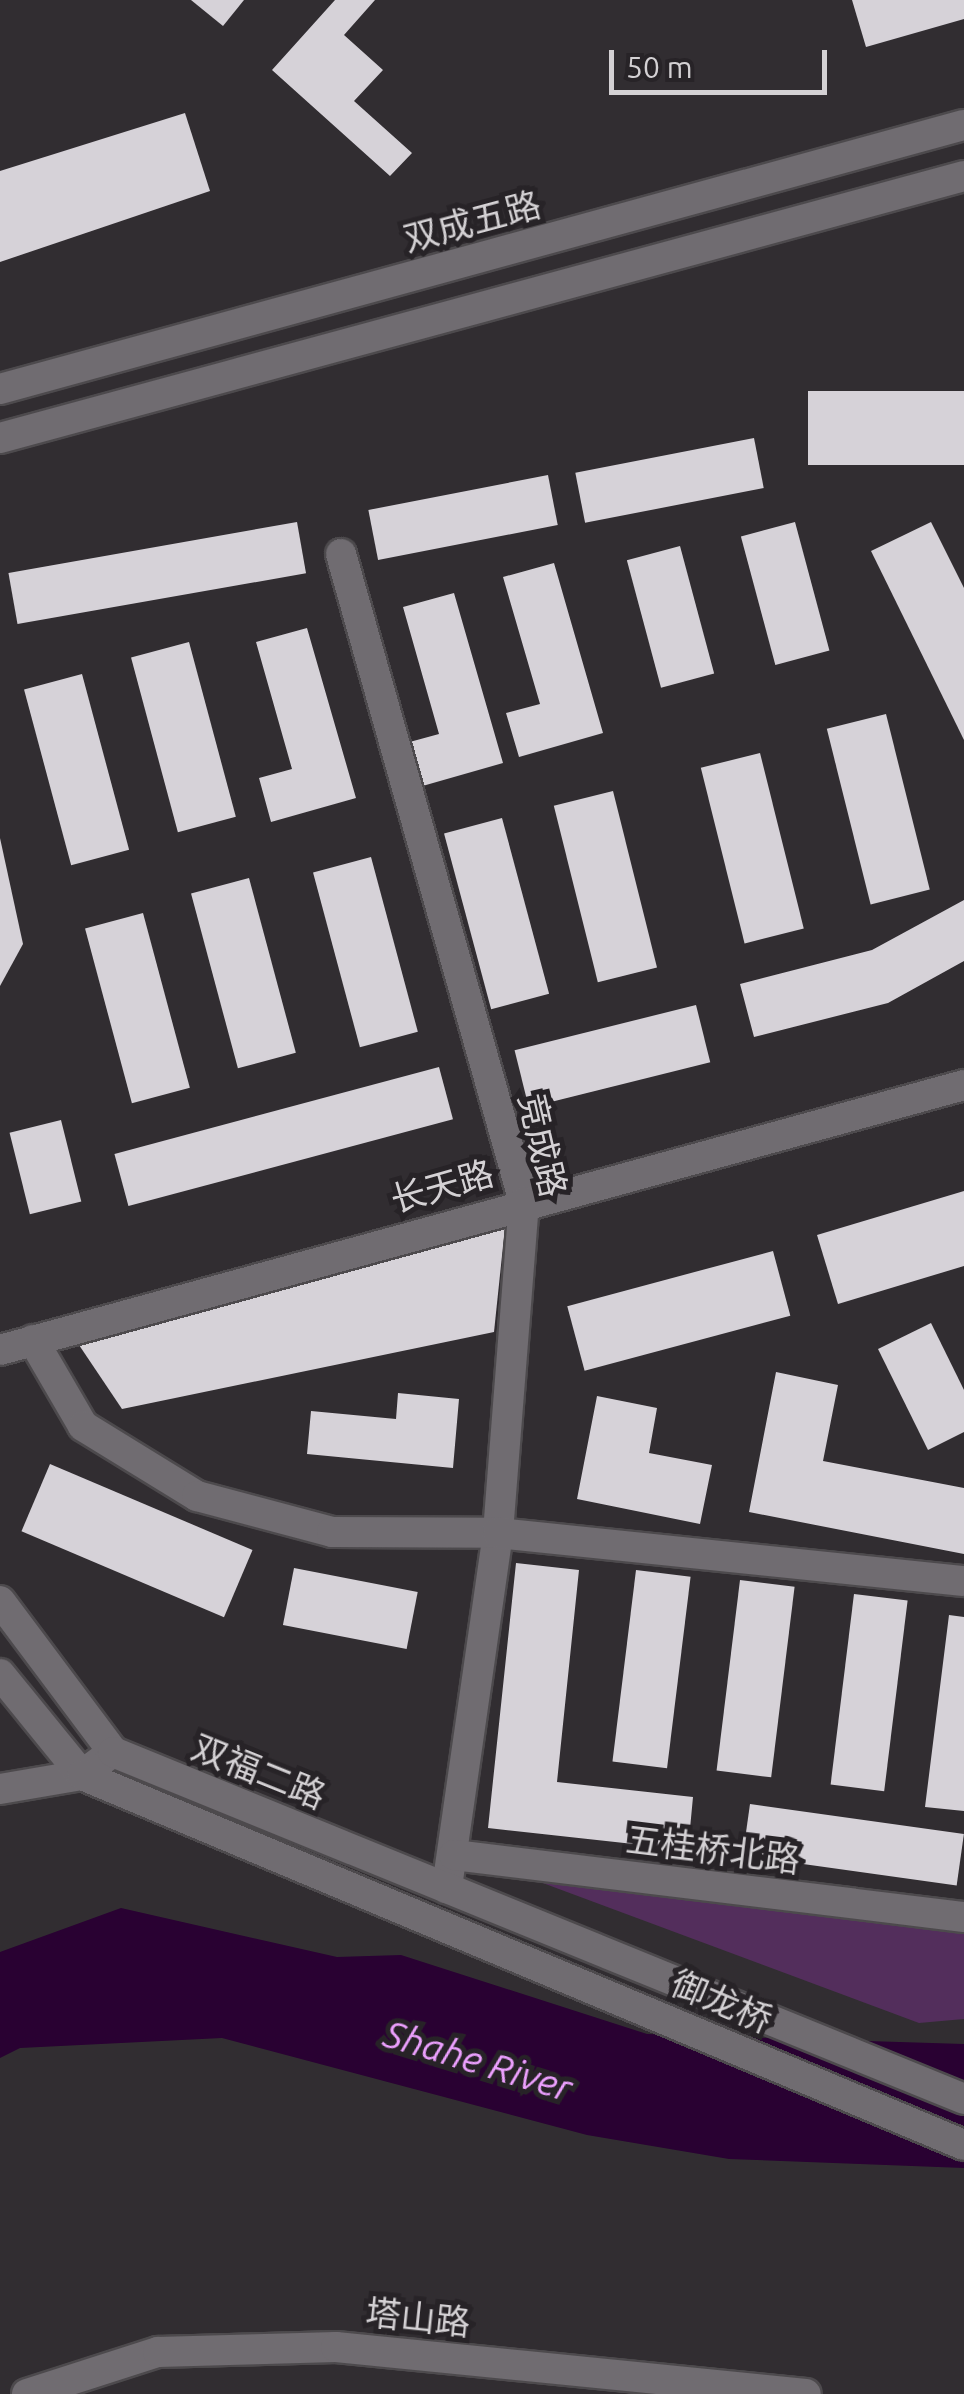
<!DOCTYPE html>
<meta charset="utf-8">
<style>
body{margin:0}
#map{position:relative;width:964px;height:2394px;overflow:hidden;background:#312d31;font-family:Ubuntu,"Noto Sans SC",sans-serif}
div>[style]{position:absolute}
[style*='--x']{left:calc(var(--x)*1px);top:calc(var(--y)*1px);width:calc(var(--w)*1px);rotate:calc(var(--a)*1deg)}
.green>*{inset:0;background:#532e5c}
.water>*{inset:0;background:#290132}
.building>*{inset:0;background:#d6d2d8;transform-origin:0 0}
.roads{filter:drop-shadow(2px 0 #4d4a4d) drop-shadow(-2px 0 #4d4a4d) drop-shadow(0 2px #4d4a4d) drop-shadow(0 -2px #4d4a4d)}
.street>*{height:30px;margin:-15px;padding:0 15px;transform-origin:15px;border-radius:15px;background:#706c71}
.secondary>*{height:30px;margin:-15px;padding:0 15px;transform-origin:15px;border-radius:15px;background:#706c71}
span{translate:-50% -50%;white-space:nowrap;text-align:center;line-height:1.15;-webkit-text-stroke:10px #272327;paint-order:stroke}
.street-label{font-size:35px;color:#d4d1d4}
.water-label{font-size:38px;color:#eca0fe;font-style:italic}
.scale{position:absolute;left:609px;top:50px;width:218px;height:45px;box-sizing:border-box;border:5px solid #d4d1d4;border-top:0;padding-left:12px;font-size:30px;line-height:35px;white-space:nowrap;color:#d4d1d4;-webkit-text-stroke:8px #272327;paint-order:stroke}
</style>
<div id="map">
<div class="green">
<i style="clip-path:polygon(532px 1879px,964px 1933px,964px 2019px,919px 2023px)"></i>
</div>
<div class="water">
<i style="clip-path:polygon(121px 1908px,337px 1957px,401px 1955px,647px 2034px,964px 2044px,964px 2168px,729px 2159px,587px 2135px,222px 2038px,20px 2048px,0 2058px,0 1952px)"></i>
</div>
<div class="building">
<i style="clip-path:polygon(191px 0,244px 0,223px 26px)"></i>
<i style="clip-path:polygon(335px 0,375px 0,344px 35px,383px 70px,354px 101px,412px 153px,390px 176px,272px 70px)"></i>
<i style="clip-path:polygon(852px 0,964px 0,964px 19px,866px 47px)"></i>
<i style="clip-path:polygon(185px 113px,210px 191px,0 262px,0 171px)"></i>
<i style="left:964px;top:391px;width:74px;height:156px;rotate:90deg"></i>
<i style="left:754px;top:438px;width:51px;height:182px;rotate:79deg"></i>
<i style="left:548px;top:475px;width:51px;height:183px;rotate:79deg"></i>
<i style="left:297px;top:522px;width:52px;height:293px;rotate:80deg"></i>
<i style="left:795px;top:522px;width:133px;height:56px;rotate:75deg"></i>
<i style="clip-path:polygon(931px 522px,964px 588px,964px 740px,871px 551px)"></i>
<i style="left:680px;top:546px;width:132px;height:55px;rotate:75deg"></i>
<i style="clip-path:polygon(554px 563px,603px 733px,519px 757px,506px 713px,540px 704px,503px 577px)"></i>
<i style="clip-path:polygon(454px 593px,503px 763px,419px 787px,406px 743px,439px 734px,403px 607px)"></i>
<i style="clip-path:polygon(307px 628px,356px 798px,271px 822px,259px 778px,292px 769px,256px 642px)"></i>
<i style="left:189px;top:642px;width:181px;height:60px;rotate:75deg"></i>
<i style="left:82px;top:674px;width:182px;height:60px;rotate:75deg"></i>
<i style="left:886px;top:714px;width:181px;height:61px;rotate:76deg"></i>
<i style="left:760px;top:753px;width:181px;height:61px;rotate:76deg"></i>
<i style="left:613px;top:791px;width:182px;height:61px;rotate:76deg"></i>
<i style="left:502px;top:818px;width:182px;height:60px;rotate:75deg"></i>
<i style="clip-path:polygon(0 838px,23px 944px,0 986px)"></i>
<i style="left:371px;top:857px;width:181px;height:60px;rotate:75deg"></i>
<i style="left:249px;top:878px;width:181px;height:60px;rotate:75deg"></i>
<i style="clip-path:polygon(964px 900px,964px 961px,888px 1003px,754px 1037px,740px 984px,872px 950px)"></i>
<i style="left:143px;top:913px;width:181px;height:60px;rotate:75deg"></i>
<i style="left:696px;top:1005px;width:59px;height:187px;rotate:76deg"></i>
<i style="left:439px;top:1067px;width:54px;height:336px;rotate:75deg"></i>
<i style="left:61px;top:1120px;width:84px;height:53px;rotate:76deg"></i>
<i style="clip-path:polygon(964px 1191px,964px 1266px,838px 1304px,817px 1235px)"></i>
<i style="clip-path:polygon(505px 1227px,494px 1332px,122px 1409px,79px 1345px)"></i>
<i style="left:773px;top:1251px;width:67px;height:213px;rotate:75deg"></i>
<i style="clip-path:polygon(931px 1323px,964px 1390px,964px 1432px,928px 1450px,878px 1349px)"></i>
<i style="clip-path:polygon(776px 1372px,838px 1385px,823px 1461px,964px 1488px,964px 1554px,749px 1512px)"></i>
<i style="clip-path:polygon(398px 1393px,459px 1399px,453px 1468px,307px 1454px,311px 1411px,396px 1419px)"></i>
<i style="clip-path:polygon(597px 1396px,657px 1408px,649px 1453px,712px 1465px,700px 1524px,577px 1499px)"></i>
<i style="left:50px;top:1464px;width:220px;height:73px;rotate:23deg"></i>
<i style="clip-path:polygon(516px 1563px,579px 1570px,557px 1782px,693px 1797px,688px 1850px,488px 1828px)"></i>
<i style="left:294px;top:1568px;width:126px;height:58px;rotate:11deg"></i>
<i style="left:636px;top:1570px;width:55px;height:193px;rotate:7deg"></i>
<i style="left:740px;top:1580px;width:55px;height:192px;rotate:7deg"></i>
<i style="left:854px;top:1594px;width:54px;height:192px;rotate:7deg"></i>
<i style="clip-path:polygon(949px 1615px,964px 1617px,964px 1811px,925px 1807px)"></i>
<i style="left:750px;top:1804px;width:216px;height:52px;rotate:8deg"></i>
</div>
<div class="roads">
<div class="street">
<i style="--x:341;--y:554;--w:673;--a:74.23"></i>
<i style="--x:524;--y:1202;--w:332;--a:94.5"></i>
<i style="--x:498;--y:1533;--w:359;--a:98.2"></i>
<i style="--x:33;--y:1340;--w:99;--a:59.8"></i>
<i style="--x:83;--y:1426;--w:134;--a:31.6"></i>
<i style="--x:197;--y:1496;--w:140;--a:14.9"></i>
<i style="--x:332;--y:1532;--w:166;--a:0.3"></i>
<i style="--x:498;--y:1533;--w:468;--a:5.9"></i>
<i style="--x:0;--y:1350;--w:1000;--a:-15.37"></i>
<i style="--x:0;--y:1789;--w:83;--a:-9.7"></i>
<i style="--x:82;--y:1775;--w:39;--a:-37"></i>
<i style="--x:454;--y:1855;--w:514;--a:6.93"></i>
<i style="--x:27;--y:2394;--w:138;--a:-17.8"></i>
<i style="--x:158;--y:2352;--w:178;--a:-1.6"></i>
<i style="--x:336;--y:2347;--w:472;--a:5.7"></i>
</div>
<div class="secondary">
<i style="--x:0;--y:389;--w:999;--a:-15.32"></i>
<i style="--x:0;--y:438;--w:999;--a:-15.2"></i>
<i style="--x:0;--y:1601;--w:189;--a:53.2"></i>
<i style="--x:113;--y:1752;--w:919;--a:22.18"></i>
<i style="--x:0;--y:1674;--w:130;--a:50.9"></i>
<i style="--x:82;--y:1775;--w:956;--a:22.76"></i>
</div>
</div>
<div class="street-label">
<span style="left:472px;top:221px;rotate:-15deg">双成五路</span>
<span style="left:543px;top:1145px;rotate:77deg">竞成路</span>
<span style="left:442px;top:1186px;rotate:-16deg">长天路</span>
<span style="left:259px;top:1771px;rotate:22deg">双福二路</span>
<span style="left:713px;top:1849px;rotate:7deg">五桂桥北路</span>
<span style="left:722px;top:2001px;rotate:23deg">御龙桥</span>
<span style="left:418px;top:2317px;rotate:6deg">塔山路</span>
</div>
<div class="water-label">
<span style="left:478px;top:2061px;rotate:17deg">Shahe River</span>
</div>
<div class="scale">50 m</div>
</div>
